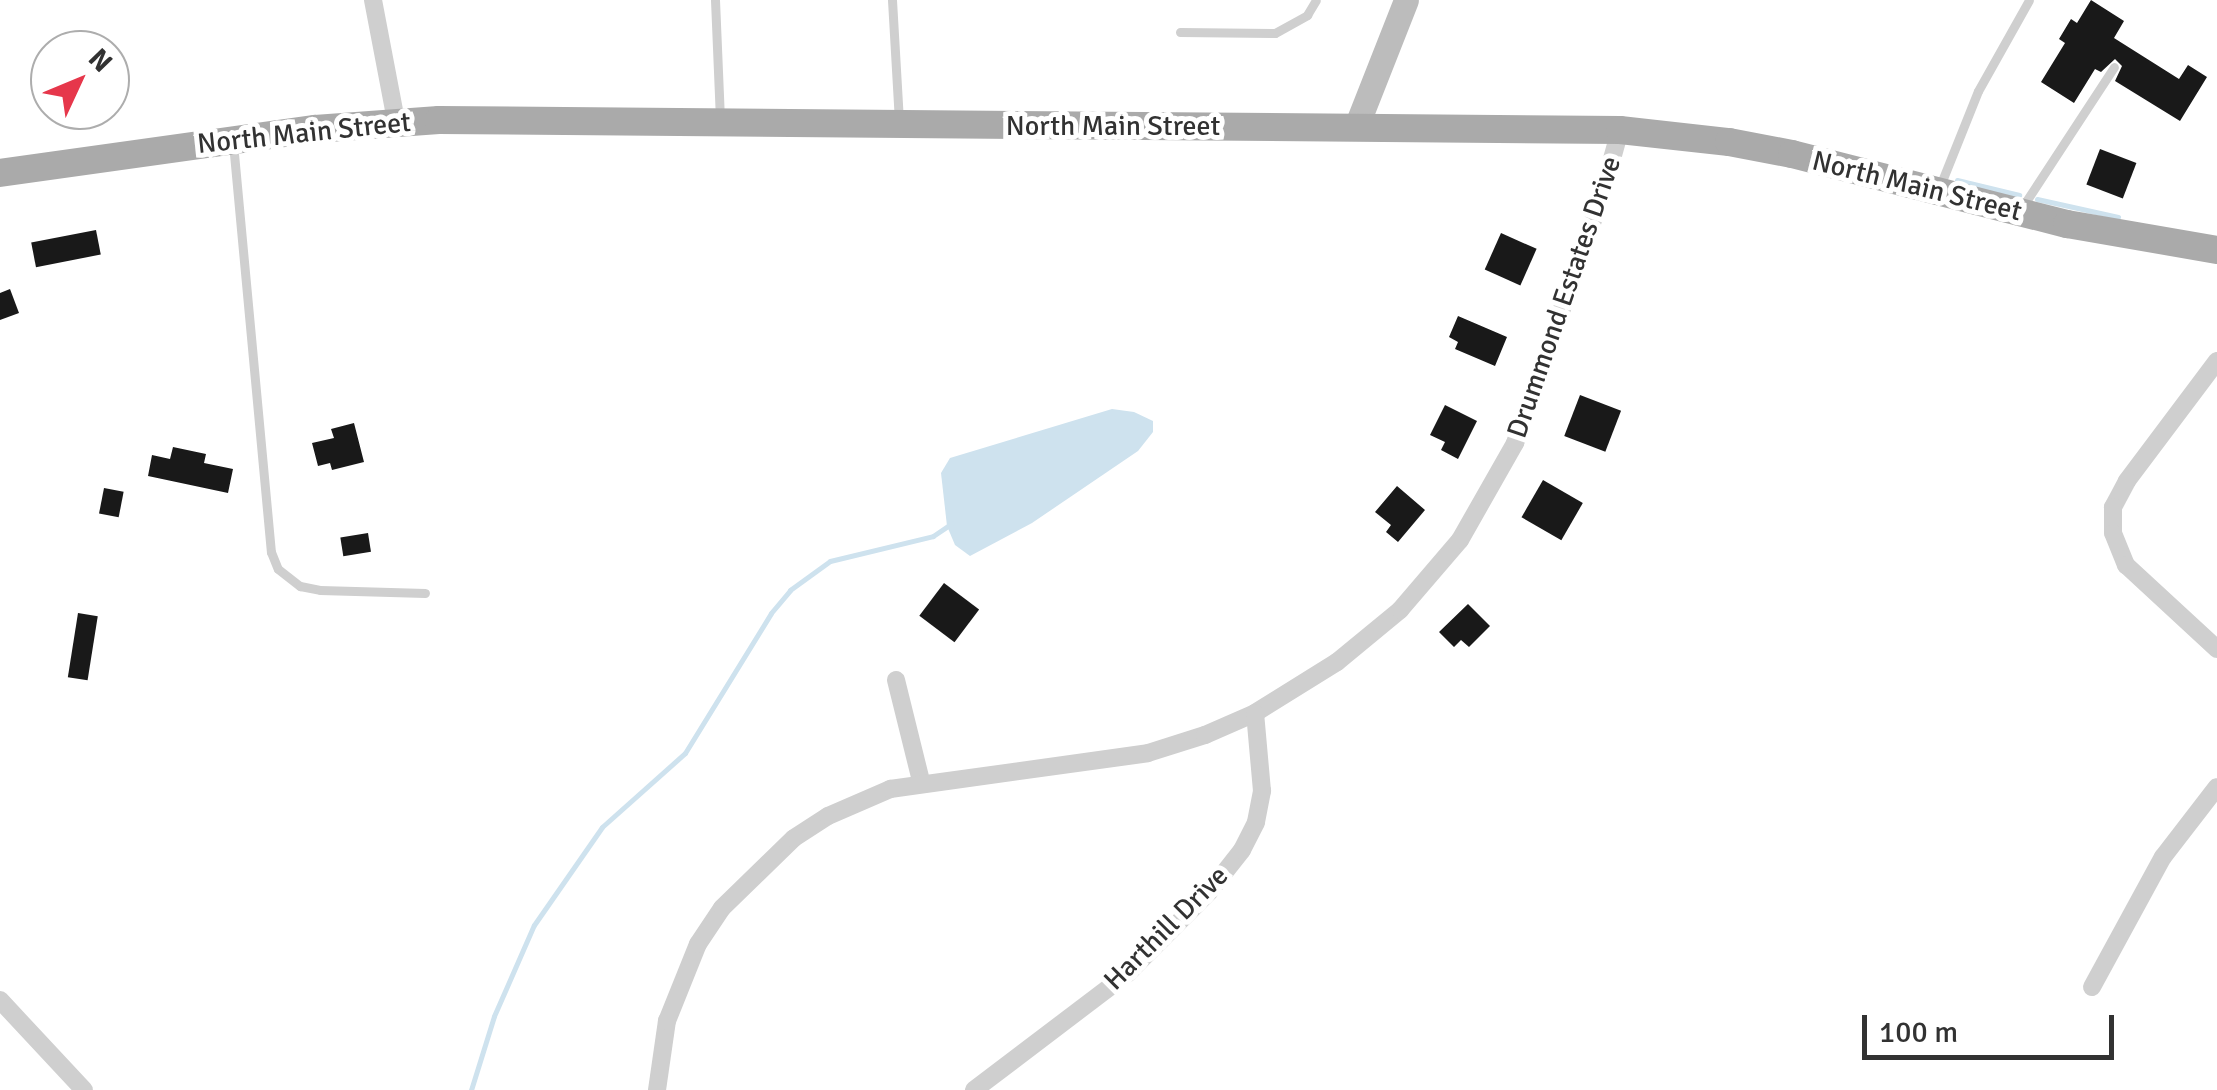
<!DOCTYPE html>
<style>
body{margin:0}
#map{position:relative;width:2217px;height:1090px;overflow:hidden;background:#fff;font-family:Signika,sans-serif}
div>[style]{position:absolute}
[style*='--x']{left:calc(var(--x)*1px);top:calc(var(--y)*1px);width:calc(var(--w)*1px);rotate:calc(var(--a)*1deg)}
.water>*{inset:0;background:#cee2ee}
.stream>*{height:5px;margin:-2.5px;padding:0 2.5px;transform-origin:2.5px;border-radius:2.5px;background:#cee2ee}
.building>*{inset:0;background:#191919;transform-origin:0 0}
.lane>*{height:9px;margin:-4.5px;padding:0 4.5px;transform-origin:4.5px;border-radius:4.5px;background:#cfcfcf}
.street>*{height:18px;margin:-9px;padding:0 9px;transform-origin:9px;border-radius:9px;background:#cfcfcf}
.secondary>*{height:25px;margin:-12.5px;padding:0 12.5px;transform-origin:12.5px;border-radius:12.5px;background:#bcbcbc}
.primary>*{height:28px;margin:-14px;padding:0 14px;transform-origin:14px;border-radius:14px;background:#aaa}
span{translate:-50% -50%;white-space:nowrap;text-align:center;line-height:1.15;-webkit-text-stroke:10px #fff;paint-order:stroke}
.street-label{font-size:28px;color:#323232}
.north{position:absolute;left:30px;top:30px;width:100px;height:100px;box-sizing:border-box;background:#fff;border:2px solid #adadad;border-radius:50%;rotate:46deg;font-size:28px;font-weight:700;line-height:40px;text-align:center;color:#323232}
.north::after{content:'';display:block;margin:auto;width:35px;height:45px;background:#e6374b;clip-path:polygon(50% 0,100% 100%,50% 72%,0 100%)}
.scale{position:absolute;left:1862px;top:1015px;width:252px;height:45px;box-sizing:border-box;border:5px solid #323232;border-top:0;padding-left:12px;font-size:30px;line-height:35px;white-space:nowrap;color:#323232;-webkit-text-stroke:8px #fff;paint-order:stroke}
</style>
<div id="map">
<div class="water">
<i style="clip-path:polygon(1112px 409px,1134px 412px,1153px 421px,1153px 432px,1138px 451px,1032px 523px,970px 556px,955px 545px,947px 526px,941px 473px,950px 458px)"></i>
</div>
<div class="stream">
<i style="--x:1957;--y:180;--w:64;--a:13.6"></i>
<i style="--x:2037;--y:199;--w:83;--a:12.5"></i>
<i style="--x:471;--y:1090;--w:77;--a:-72.7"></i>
<i style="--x:494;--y:1016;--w:99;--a:-66.3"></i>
<i style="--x:534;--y:925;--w:119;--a:-55.2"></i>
<i style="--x:602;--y:827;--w:111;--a:-41.7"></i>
<i style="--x:685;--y:753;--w:164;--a:-58.4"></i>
<i style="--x:771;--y:613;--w:30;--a:-50"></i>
<i style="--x:790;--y:590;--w:49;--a:-35.9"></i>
<i style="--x:830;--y:561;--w:106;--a:-13.6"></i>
<i style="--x:933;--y:536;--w:23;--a:-34"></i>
</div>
<div class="building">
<i style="clip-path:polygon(2091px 0,2124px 21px,2114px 38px,2179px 79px,2188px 65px,2207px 77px,2180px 121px,2115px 81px,2122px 66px,2115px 59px,2101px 72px,2095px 69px,2074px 103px,2041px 82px,2065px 43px,2059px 39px,2071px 19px,2077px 23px)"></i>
<i style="left:2100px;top:149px;width:39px;height:38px;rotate:21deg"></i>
<i style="left:96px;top:230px;width:25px;height:66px;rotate:79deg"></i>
<i style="left:1501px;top:233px;width:39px;height:40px;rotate:24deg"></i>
<i style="clip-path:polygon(10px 289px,19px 313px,0 320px,0 293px)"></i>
<i style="clip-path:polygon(1458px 316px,1507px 337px,1495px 366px,1455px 349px,1458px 342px,1449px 337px)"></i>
<i style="left:1580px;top:395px;width:44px;height:44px;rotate:21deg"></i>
<i style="clip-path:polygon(1445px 405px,1477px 421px,1458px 459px,1441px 450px,1445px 442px,1430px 435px)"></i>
<i style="clip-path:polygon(354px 423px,364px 462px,332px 470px,330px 463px,318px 466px,312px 443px,334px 438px,331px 429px)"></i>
<i style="clip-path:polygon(173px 447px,206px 454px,204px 463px,233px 469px,228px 493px,148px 476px,152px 455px,170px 459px)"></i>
<i style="left:1543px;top:480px;width:46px;height:43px;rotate:30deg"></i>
<i style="clip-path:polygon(1397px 486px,1425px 510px,1398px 542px,1386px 532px,1391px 525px,1375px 512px)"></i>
<i style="left:104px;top:488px;width:20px;height:26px;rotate:11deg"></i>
<i style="left:368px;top:533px;width:19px;height:28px;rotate:81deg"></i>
<i style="left:944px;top:583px;width:44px;height:41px;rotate:37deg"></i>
<i style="clip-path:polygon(1468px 604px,1490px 626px,1469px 647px,1461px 640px,1454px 647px,1439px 632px)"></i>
<i style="left:78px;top:613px;width:20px;height:65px;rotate:9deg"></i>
</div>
<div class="lane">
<i style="--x:715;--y:0;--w:119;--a:87.6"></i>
<i style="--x:892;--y:0;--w:122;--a:86.7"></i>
<i style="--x:1180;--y:32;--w:95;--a:0.6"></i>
<i style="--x:1275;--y:33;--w:37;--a:-29"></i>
<i style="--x:1307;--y:15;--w:17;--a:-59"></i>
<i style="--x:233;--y:143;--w:411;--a:84.7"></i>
<i style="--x:271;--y:552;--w:18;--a:68"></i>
<i style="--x:278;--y:569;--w:28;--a:38"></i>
<i style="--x:300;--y:586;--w:20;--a:11"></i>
<i style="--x:320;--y:590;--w:105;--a:1.6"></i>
<i style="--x:1940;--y:186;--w:102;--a:-68.2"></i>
<i style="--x:1978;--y:91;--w:104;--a:-60.7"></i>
<i style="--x:2023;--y:206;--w:166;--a:-56.8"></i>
</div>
<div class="street">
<i style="--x:373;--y:0;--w:123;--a:79.2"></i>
<i style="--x:2217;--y:361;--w:150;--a:126.9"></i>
<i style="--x:2127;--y:481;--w:30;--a:118"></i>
<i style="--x:2113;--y:507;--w:26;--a:90"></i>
<i style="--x:2113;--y:533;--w:35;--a:68"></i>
<i style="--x:2126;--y:565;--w:124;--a:42.7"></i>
<i style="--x:896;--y:680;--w:104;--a:76.1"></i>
<i style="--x:2092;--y:987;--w:148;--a:-61.4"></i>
<i style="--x:2163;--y:857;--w:88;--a:-52.4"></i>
<i style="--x:0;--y:1000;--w:123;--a:47"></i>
<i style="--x:657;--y:1090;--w:70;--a:-81.8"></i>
<i style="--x:667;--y:1021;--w:83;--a:-68.1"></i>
<i style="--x:698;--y:944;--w:43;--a:-56.3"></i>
<i style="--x:722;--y:908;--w:100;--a:-44.2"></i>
<i style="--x:794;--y:838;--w:40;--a:-32.9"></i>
<i style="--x:828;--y:816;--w:68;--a:-23.5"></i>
<i style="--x:890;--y:789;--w:260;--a:-7.9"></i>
<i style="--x:1148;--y:753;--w:60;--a:-17.5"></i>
<i style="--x:1205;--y:735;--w:55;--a:-23.7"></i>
<i style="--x:1255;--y:713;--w:97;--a:-31.9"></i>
<i style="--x:1337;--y:662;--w:82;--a:-39.5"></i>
<i style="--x:1400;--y:610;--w:92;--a:-49.4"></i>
<i style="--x:1460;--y:540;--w:112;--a:-60.4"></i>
<i style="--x:1515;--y:443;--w:263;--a:-70.7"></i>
<i style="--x:1602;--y:195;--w:67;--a:-74.5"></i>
<i style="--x:974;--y:1090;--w:193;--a:-37.2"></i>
<i style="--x:1128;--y:973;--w:115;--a:-45"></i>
<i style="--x:1209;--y:892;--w:53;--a:-51.8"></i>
<i style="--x:1242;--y:850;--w:31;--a:-63"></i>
<i style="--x:1256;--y:822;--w:32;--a:-79"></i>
<i style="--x:1262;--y:791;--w:78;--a:-95.1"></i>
</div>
<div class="secondary">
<i style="--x:1356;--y:127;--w:136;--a:-68.5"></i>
</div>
<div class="primary">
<i style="--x:0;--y:173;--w:318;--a:-8"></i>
<i style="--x:315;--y:129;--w:124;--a:-4.2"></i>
<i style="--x:439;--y:120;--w:1181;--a:0.49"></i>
<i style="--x:1620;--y:130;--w:110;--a:6.3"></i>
<i style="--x:1729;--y:142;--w:64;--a:10.8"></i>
<i style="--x:1792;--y:154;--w:284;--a:14.3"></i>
<i style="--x:2067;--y:224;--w:152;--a:9.8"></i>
</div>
<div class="street-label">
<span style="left:1113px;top:126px">North Main Street</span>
<span style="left:304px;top:133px;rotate:-6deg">North Main Street</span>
<span style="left:1917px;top:186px;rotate:14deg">North Main Street</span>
<span style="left:1564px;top:297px;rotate:-71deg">Drummond Estates Drive</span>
<span style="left:1166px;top:928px;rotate:-45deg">Harthill Drive</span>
</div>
<div class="north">N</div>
<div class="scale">100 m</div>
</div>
